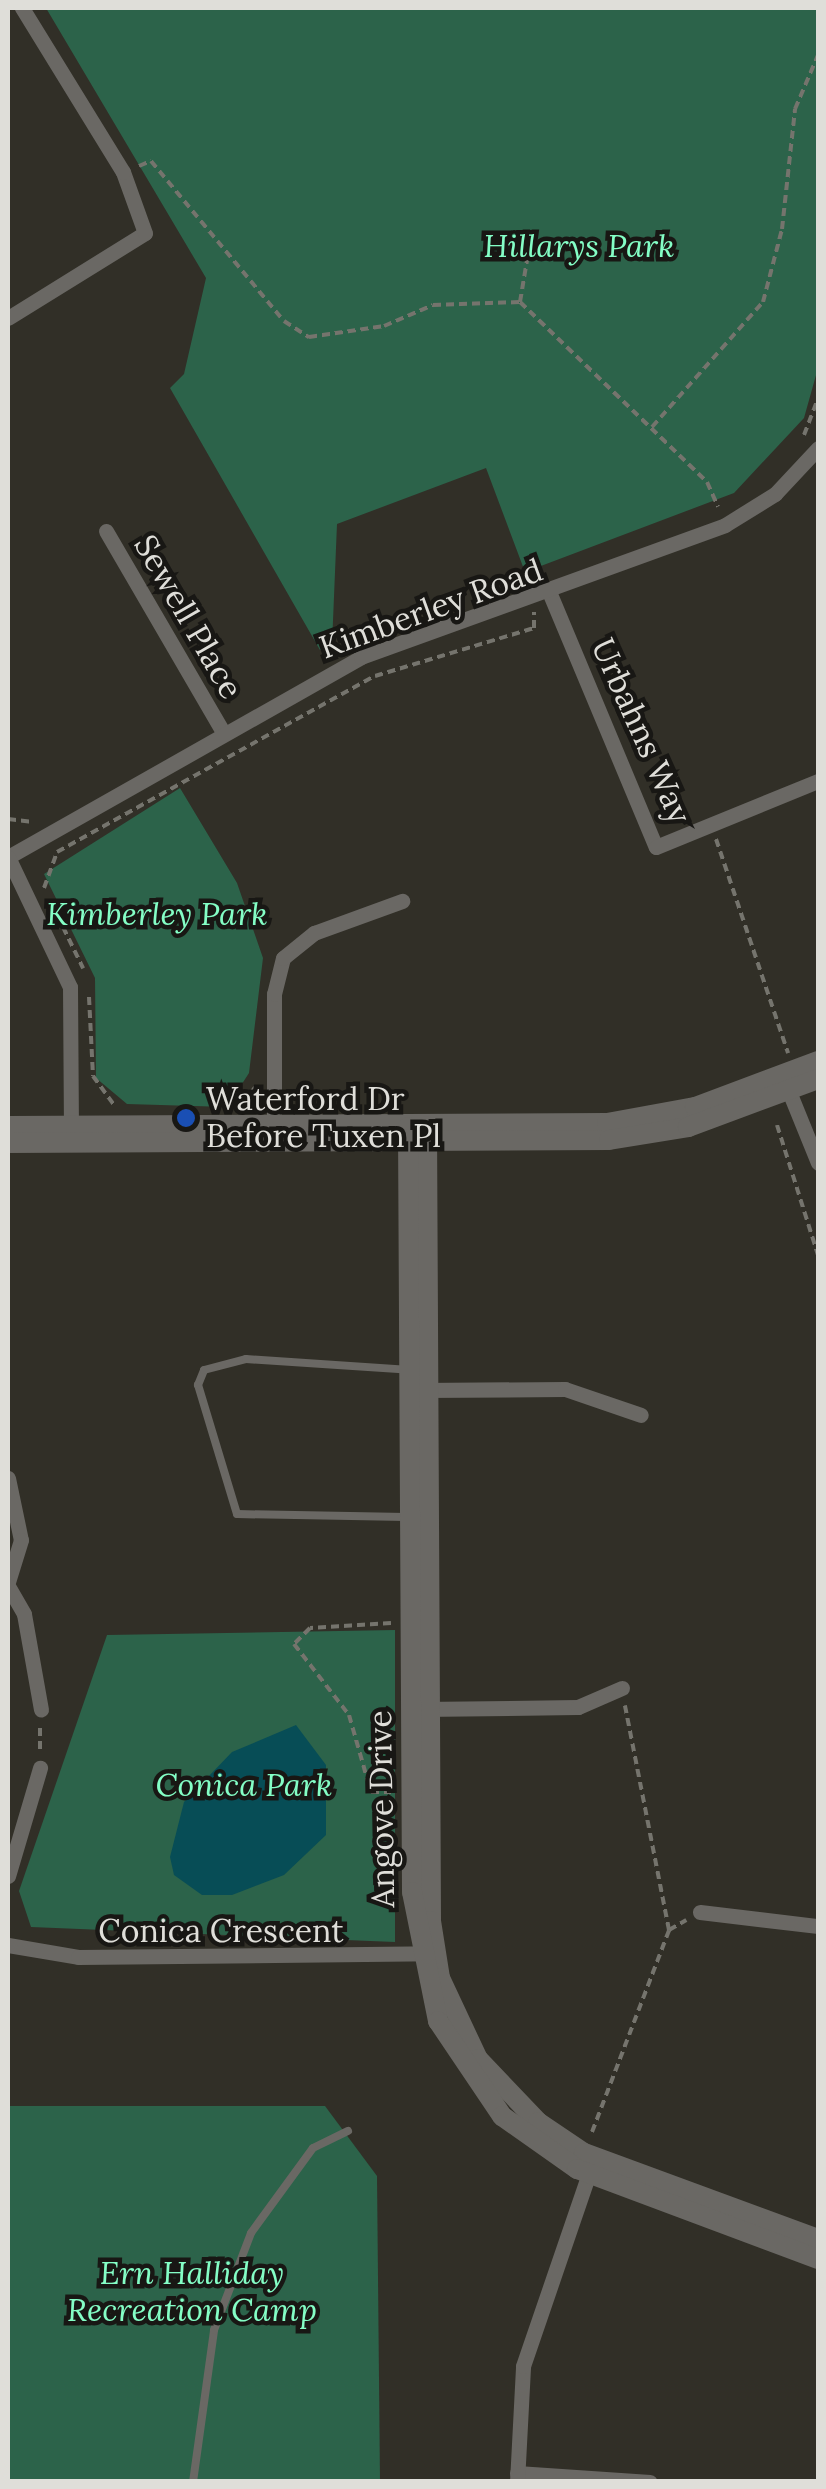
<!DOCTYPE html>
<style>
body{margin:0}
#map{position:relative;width:826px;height:2489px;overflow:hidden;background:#312f27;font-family:Lora,serif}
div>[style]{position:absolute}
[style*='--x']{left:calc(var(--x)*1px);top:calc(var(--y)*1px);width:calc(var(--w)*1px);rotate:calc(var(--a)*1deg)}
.green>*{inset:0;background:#2c634a}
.water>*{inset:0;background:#074d56}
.path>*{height:4px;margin-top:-2px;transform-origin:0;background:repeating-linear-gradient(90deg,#75746d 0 8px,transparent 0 13px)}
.service>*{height:8px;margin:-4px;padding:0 4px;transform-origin:4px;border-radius:4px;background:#6a6864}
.minor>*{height:15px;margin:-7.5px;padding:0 7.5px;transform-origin:7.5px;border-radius:7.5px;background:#6a6864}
.tertiary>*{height:20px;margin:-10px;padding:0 10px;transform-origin:10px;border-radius:10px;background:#6a6864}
.dots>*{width:28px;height:28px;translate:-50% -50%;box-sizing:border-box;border:5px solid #181714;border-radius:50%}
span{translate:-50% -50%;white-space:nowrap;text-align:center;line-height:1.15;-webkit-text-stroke:9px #181714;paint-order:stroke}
.park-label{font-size:32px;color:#84fec6;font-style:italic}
.street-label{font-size:32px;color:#dfded9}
.poi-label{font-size:32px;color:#dfded9}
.left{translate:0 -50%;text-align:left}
.frame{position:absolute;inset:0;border:10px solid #dfded9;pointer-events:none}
</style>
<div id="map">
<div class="green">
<i style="clip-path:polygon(46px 8px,818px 8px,818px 368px,804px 418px,734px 493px,525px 572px,486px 468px,337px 524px,332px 645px,320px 650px,170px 388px,184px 374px,206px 278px)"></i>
<i style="clip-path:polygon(180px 788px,237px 883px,263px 958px,249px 1073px,227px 1107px,127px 1104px,96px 1078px,95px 978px,44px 874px)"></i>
<i style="clip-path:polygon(395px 1630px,395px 1942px,31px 1927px,19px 1891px,107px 1635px)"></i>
<i style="clip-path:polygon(8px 2106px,325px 2106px,377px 2176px,380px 2481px,8px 2481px)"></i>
</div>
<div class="water">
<i style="clip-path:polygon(296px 1725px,326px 1765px,326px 1835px,284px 1875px,232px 1895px,202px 1895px,174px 1875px,170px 1857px,184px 1802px,232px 1752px)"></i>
</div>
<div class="path">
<i style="--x:139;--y:166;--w:13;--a:-23"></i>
<i style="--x:151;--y:161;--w:208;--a:50.3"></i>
<i style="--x:284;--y:321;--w:30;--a:33"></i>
<i style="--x:309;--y:337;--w:76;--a:-8.3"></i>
<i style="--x:384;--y:326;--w:53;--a:-23.2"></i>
<i style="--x:433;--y:305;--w:87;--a:-2"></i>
<i style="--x:520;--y:302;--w:260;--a:43.9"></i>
<i style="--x:707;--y:482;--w:27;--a:66"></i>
<i style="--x:520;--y:302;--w:49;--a:-80.5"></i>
<i style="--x:652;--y:427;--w:167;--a:-48.4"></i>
<i style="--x:763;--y:302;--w:75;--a:-75.4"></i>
<i style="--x:782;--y:229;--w:121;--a:-83.8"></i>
<i style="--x:795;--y:109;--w:59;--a:-66.9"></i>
<i style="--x:804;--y:435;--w:40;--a:-69"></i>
<i style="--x:8;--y:819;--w:23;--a:7"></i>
<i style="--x:716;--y:839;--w:226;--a:71.4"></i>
<i style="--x:57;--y:852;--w:363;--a:-29"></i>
<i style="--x:375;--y:676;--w:166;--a:-16.8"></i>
<i style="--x:534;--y:628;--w:16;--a:-90"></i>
<i style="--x:44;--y:888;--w:38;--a:-70"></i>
<i style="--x:63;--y:927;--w:46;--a:64"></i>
<i style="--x:89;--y:997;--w:79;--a:87.1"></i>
<i style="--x:93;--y:1076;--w:36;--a:54"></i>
<i style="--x:244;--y:1103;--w:19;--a:-55"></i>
<i style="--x:777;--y:1125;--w:136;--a:72.5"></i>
<i style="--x:391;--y:1623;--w:81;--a:176.5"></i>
<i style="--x:310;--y:1628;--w:23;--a:135"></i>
<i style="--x:294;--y:1644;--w:90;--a:52.2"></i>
<i style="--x:349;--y:1715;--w:80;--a:74.1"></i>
<i style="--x:371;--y:1792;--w:20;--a:0"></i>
<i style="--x:40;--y:1749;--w:25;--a:-90"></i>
<i style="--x:669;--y:1930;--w:20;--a:-30"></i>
<i style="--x:592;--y:2132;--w:216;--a:-69.1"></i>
<i style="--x:669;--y:1930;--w:229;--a:-101.1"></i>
</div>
<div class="service">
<i style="--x:406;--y:1517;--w:169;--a:-179"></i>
<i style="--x:237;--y:1514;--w:135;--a:-106.8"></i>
<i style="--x:198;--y:1385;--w:16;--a:-68"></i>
<i style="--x:204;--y:1370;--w:43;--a:-14.7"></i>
<i style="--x:246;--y:1359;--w:164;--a:3.8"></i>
<i style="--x:193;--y:2482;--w:153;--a:-82.1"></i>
<i style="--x:214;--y:2330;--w:104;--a:-69.1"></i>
<i style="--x:251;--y:2233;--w:105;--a:-53.9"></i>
<i style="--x:313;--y:2148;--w:39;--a:-26"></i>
</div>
<div class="minor">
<i style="--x:8;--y:318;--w:161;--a:-31.8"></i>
<i style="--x:145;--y:233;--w:65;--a:-109.8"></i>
<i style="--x:123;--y:172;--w:193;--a:-121.6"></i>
<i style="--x:106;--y:531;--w:233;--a:59.8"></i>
<i style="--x:550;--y:594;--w:274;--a:67.3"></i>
<i style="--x:656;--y:847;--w:175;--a:-22.2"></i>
<i style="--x:8;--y:857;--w:406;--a:-29.5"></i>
<i style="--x:361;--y:657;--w:387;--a:-19.9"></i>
<i style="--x:725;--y:525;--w:59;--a:-31.8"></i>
<i style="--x:775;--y:494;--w:63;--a:-46.9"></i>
<i style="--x:8;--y:857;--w:144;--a:64.5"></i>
<i style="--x:70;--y:987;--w:146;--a:89.6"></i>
<i style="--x:786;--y:1084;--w:85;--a:67.9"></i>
<i style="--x:274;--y:1134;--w:140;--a:-90"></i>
<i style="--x:274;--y:994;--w:37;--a:-76"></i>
<i style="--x:283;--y:958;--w:40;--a:-39"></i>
<i style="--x:314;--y:933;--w:94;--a:-20"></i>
<i style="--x:420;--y:1390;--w:145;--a:-0.4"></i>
<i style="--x:565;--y:1389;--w:80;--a:18.9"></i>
<i style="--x:8;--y:1478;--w:63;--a:78.2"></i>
<i style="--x:21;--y:1540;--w:44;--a:107.2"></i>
<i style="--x:8;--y:1586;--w:32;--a:60"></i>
<i style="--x:24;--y:1614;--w:97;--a:79.9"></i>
<i style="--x:420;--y:1709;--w:158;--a:-0.7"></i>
<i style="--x:578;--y:1707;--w:48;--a:-23.4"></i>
<i style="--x:8;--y:1876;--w:113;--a:-73.5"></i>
<i style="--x:700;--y:1912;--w:119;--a:6.8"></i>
<i style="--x:8;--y:1945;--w:71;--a:9.7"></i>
<i style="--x:78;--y:1957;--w:354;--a:-0.6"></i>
<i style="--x:517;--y:2473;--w:133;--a:3.9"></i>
<i style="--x:517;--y:2482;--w:116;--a:-87"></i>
<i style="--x:523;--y:2366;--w:210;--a:-71.1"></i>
</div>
<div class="tertiary">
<i style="--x:8;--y:1126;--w:599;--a:-0.29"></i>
<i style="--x:607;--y:1123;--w:89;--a:-10.3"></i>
<i style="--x:695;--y:1107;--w:131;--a:-20.5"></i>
<i style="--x:427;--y:1126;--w:795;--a:89.71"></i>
<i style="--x:431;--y:1921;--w:58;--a:81"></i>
<i style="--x:440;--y:1978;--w:89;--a:64.9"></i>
<i style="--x:478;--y:2059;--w:87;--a:46.4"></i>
<i style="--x:538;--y:2122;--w:55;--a:34"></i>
<i style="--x:584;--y:2153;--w:249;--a:20.2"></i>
<i style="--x:408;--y:1127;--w:765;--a:89.7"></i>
<i style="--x:412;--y:1892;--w:132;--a:78.6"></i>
<i style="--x:438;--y:2021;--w:115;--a:56"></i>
<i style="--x:502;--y:2116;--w:92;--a:35.2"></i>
<i style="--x:577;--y:2169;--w:257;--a:20.5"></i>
<i style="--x:8;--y:1143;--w:601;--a:-0.29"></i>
<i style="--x:609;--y:1140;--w:80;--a:-9.3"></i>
<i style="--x:688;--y:1127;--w:139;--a:-20.3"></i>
</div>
<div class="dots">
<i style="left:186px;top:1118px;background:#1a4fb4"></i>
</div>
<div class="park-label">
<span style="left:579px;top:246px">Hillarys Park</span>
<span style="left:157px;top:914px">Kimberley Park</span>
<span style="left:244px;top:1785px">Conica Park</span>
<span style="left:192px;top:2292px">Ern Halliday<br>Recreation Camp</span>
</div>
<div class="street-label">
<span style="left:431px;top:609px;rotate:-20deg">Kimberley Road</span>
<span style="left:188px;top:617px;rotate:60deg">Sewell Place</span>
<span style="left:641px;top:731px;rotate:66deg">Urbahns Way</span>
<span style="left:382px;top:1809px;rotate:-91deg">Angove Drive</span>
<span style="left:221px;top:1931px">Conica Crescent</span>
</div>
<div class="poi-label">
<span class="left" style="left:206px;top:1118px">Waterford Dr<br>Before Tuxen Pl</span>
</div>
<div class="frame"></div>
</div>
